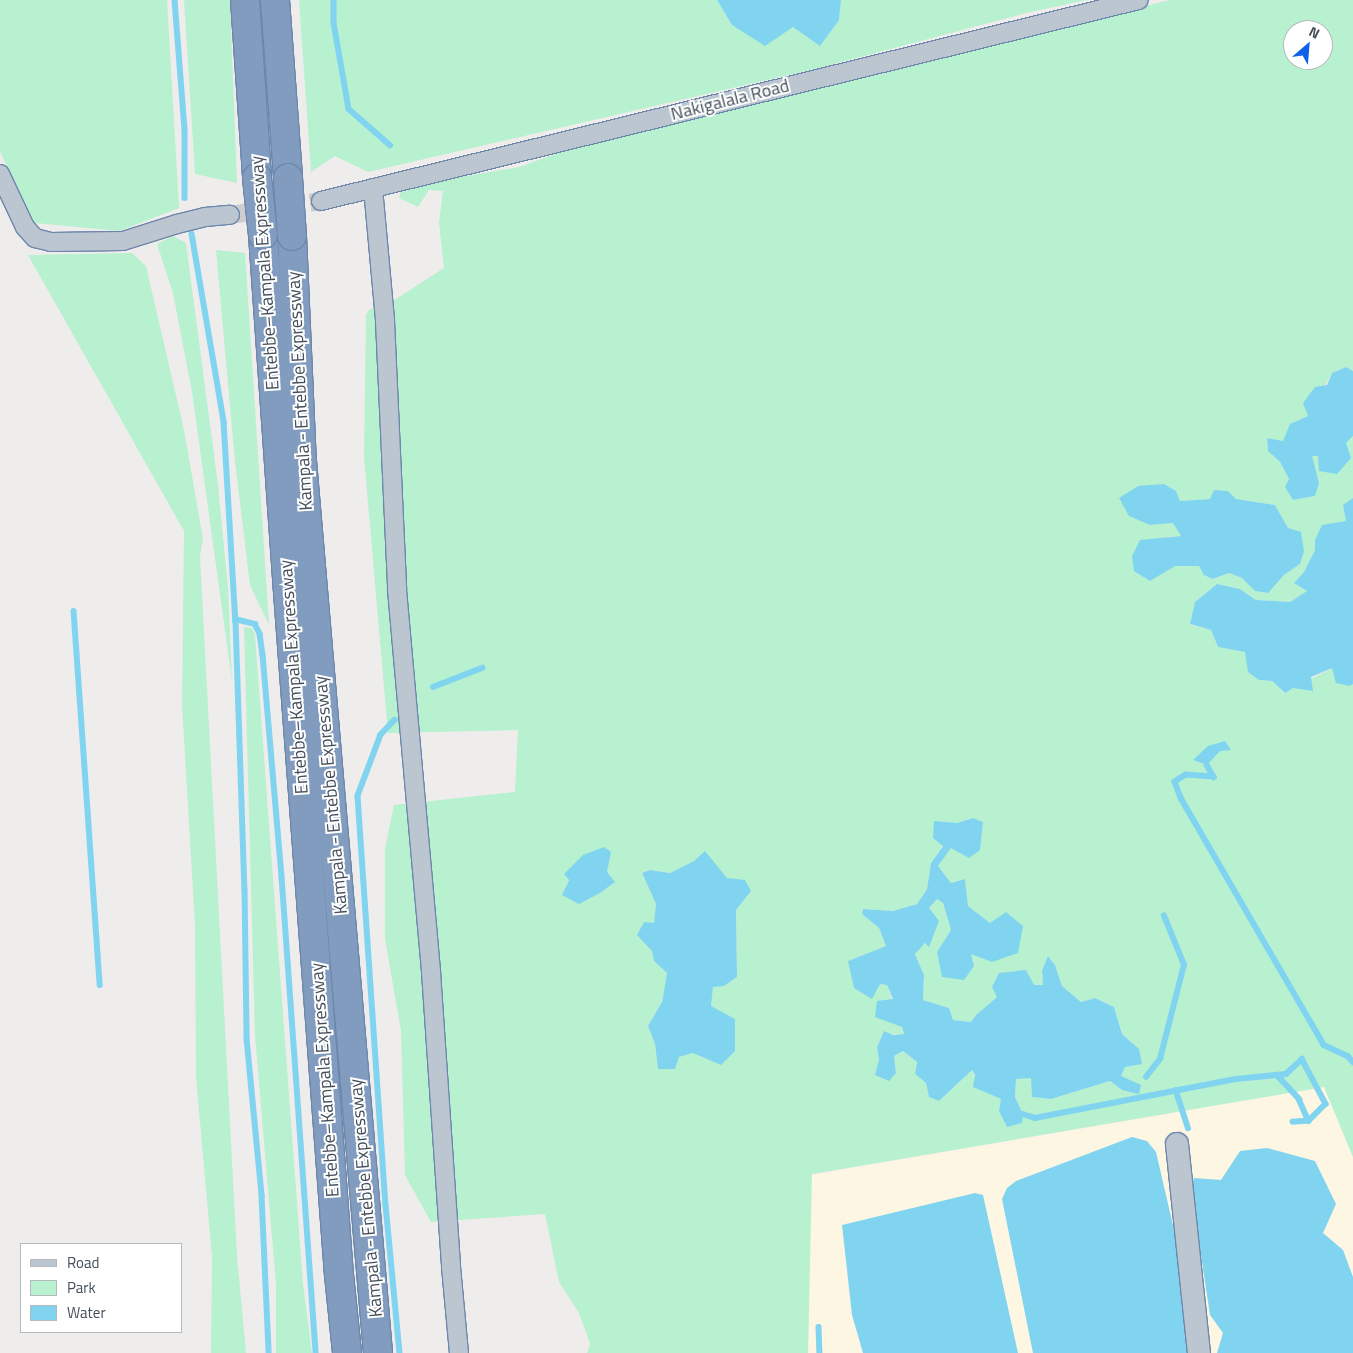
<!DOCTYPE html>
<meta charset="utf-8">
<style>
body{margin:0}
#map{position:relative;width:1353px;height:1353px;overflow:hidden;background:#efecec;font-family:"Titillium Web",sans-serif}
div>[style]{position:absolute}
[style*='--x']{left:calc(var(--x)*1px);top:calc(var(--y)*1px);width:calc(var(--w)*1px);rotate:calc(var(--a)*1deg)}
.commercial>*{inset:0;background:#fdf6e3}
.green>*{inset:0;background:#b7f1d0}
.water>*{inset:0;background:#81d4f0}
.stream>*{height:5.5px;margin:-2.75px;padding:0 2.75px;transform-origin:2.75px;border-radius:2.75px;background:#81d4f0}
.minor-tunnel>*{height:18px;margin-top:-9px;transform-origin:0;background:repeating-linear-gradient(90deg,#cdcdcf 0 18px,transparent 0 27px)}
.roads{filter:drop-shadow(1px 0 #6c87ab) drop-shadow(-1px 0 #6c87ab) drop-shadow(0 1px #6c87ab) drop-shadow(0 -1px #6c87ab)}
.minor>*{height:18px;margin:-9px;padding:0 9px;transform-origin:9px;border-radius:9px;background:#bcc6d0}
.tertiary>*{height:22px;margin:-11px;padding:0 11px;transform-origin:11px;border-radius:11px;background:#bcc6d0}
.motorway>*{height:28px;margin:-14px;padding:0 14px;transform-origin:14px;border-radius:14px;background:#819cbf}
.bridges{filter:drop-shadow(1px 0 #6c87ab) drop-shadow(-1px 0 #6c87ab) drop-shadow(0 1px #6c87ab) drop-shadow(0 -1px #6c87ab)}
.motorway-bridge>*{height:28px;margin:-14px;padding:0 14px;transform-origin:14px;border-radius:14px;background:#819cbf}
span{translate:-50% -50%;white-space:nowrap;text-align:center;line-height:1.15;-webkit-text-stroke:4px #fff;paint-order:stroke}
.street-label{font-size:18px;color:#444f5b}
.legend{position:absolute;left:20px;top:1243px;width:162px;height:90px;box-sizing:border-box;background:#fff;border:1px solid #b4b9bd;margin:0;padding:6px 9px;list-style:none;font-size:15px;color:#444f5b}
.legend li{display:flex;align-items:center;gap:10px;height:25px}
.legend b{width:25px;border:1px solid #b4b9bd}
.north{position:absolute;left:1283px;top:20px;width:50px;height:50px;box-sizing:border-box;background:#fff;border:1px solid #b4b9bd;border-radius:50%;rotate:27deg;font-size:14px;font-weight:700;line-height:20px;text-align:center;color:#444f5b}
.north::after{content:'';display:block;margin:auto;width:18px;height:22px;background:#0f62e7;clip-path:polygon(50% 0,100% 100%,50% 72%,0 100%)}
</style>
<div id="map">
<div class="commercial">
<i style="clip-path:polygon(1324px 1087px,1353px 1157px,1353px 1353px,808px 1353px,811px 1175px)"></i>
</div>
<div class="green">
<i style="clip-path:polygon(0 0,167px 0,179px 208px,119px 231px,35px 223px,0 152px)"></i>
<i style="clip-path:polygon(184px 0,230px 0,237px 183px,195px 174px)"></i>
<i style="clip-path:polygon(299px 0,717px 0,732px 25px,793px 27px,839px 20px,841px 0,1087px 0,1030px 12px,815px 69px,368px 172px,335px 156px,311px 172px)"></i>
<i style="clip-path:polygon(evenodd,1170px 0,1353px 0,1353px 371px,1346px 367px,1332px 373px,1308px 416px,1290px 424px,1287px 437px,1283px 441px,1267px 438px,1268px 451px,1280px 462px,1289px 479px,1293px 500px,1315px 496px,1312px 456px,1318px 455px,1346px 443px,1353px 436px,1353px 498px,1344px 505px,1346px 521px,1322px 526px,1315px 540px,1315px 550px,1304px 572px,1294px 583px,1307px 591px,1290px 602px,1256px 600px,1240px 589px,1217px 584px,1195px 602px,1190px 625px,1211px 630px,1218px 647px,1245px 652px,1259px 680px,1272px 681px,1284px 693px,1332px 668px,1350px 686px,1353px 684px,1353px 1157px,1324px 1087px,812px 1174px,808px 1353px,587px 1353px,590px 1344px,579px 1313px,559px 1282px,545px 1214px,431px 1222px,405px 1175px,401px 1031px,385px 939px,385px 848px,394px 805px,515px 792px,518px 730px,388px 733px,364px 457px,366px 315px,369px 310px,393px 301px,444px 268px,439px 223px,443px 191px,429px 190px,418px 207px,399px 198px,402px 187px,519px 167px,558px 153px,657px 126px,1170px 0,1293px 30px,1323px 30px,1323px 60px,1293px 60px,1293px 30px,1170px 0,1138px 486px,1176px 491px,1180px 501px,1210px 499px,1228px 491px,1236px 499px,1275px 505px,1288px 528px,1300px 564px,1284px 575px,1267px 593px,1255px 591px,1242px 578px,1229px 573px,1214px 579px,1199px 566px,1175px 566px,1166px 537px,1182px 536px,1173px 523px,1150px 525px,1120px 498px,1138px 486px,1170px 0,973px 818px,983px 822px,980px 850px,951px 847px,938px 866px,951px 883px,965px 879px,968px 906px,991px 924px,1006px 912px,970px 954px,937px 952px,951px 930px,943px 903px,937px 899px,929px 908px,929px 947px,925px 943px,915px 954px,924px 975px,923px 1000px,948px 1008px,953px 1020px,972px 1022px,976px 1015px,997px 997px,1034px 985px,1043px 985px,1042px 971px,1049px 957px,1055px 965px,1062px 986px,1081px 1002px,1095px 998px,1114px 1007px,1122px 1034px,1139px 1049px,1125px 1067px,1121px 1077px,1122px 1090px,1110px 1081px,1051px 1099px,1033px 1097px,1031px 1077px,1016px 1079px,1015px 1097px,1023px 1114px,1001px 1099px,974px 1087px,975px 1077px,972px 1070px,939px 1101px,929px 1097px,926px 1083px,915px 1074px,917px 1062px,903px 1051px,894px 1056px,896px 1073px,876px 1075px,879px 1060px,877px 1047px,884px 1031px,890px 1034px,904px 1034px,887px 985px,880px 984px,848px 961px,886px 946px,879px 928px,862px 914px,863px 909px,893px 911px,917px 904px,927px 889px,931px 863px,957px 823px,973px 818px,1170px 0,705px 852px,727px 878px,751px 891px,736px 910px,737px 977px,724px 986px,713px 986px,711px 1006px,693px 1053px,679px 1057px,658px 1069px,655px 1044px,648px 1026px,662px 1002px,667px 973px,654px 961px,652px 951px,656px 904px,642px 873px,650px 870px,670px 873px,694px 861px,705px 852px,1170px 0,564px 874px,600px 893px,562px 895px,569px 879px,564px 874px)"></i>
<i style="clip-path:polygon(173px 236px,186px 243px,218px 485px,228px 588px,232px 681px,192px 392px,173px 293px,157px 244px)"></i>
<i style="clip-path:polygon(216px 250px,245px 253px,269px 625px,250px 585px,235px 462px)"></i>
<i style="clip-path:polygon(132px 253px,146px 266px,184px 430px,203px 539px,200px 556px,237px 1256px,246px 1353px,211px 1353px,212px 1257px,196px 1077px,195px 925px,182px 705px,184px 531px,28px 255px)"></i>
<i style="clip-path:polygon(244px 627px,252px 628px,255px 635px,303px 1284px,312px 1353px,276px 1353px,276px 1285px,255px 1035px)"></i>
</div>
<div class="water">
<i style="clip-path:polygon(717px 0,841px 0,839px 20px,820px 46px,793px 27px,765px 46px,732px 25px)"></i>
<i style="clip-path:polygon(1346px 367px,1353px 371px,1353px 436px,1346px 443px,1351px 458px,1337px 474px,1319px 471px,1318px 456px,1312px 456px,1319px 483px,1315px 496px,1293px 500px,1285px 487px,1289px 479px,1280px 462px,1268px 451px,1267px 438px,1283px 441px,1290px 424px,1308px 416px,1303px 403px,1315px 387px,1327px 385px,1332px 373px)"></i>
<i style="clip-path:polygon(1164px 484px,1176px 491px,1180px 501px,1210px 499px,1214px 490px,1228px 491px,1236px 499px,1275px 505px,1288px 528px,1301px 532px,1304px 551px,1300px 564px,1284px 575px,1268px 593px,1255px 591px,1242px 578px,1229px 573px,1213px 579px,1204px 575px,1199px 566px,1175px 566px,1150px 581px,1134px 571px,1132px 556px,1140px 540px,1181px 536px,1173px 523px,1150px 525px,1129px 516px,1119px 498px,1138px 486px)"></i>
<i style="clip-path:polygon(1353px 498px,1353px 684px,1350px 686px,1336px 683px,1332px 668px,1311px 677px,1313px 691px,1293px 688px,1285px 693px,1272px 681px,1259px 680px,1248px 672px,1245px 652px,1218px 647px,1211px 630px,1190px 624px,1195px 602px,1217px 584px,1240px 589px,1256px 600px,1290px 602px,1307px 591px,1294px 583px,1304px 572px,1315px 550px,1315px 540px,1322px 525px,1346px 521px,1343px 505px)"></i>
<i style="clip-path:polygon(1225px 741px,1231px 750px,1220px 751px,1207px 765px,1193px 760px,1208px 746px)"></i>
<i style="clip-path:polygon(973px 818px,983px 822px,980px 850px,969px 858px,951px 848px,938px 866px,951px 883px,965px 879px,968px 906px,990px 923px,1006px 912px,1023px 926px,1018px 953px,992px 962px,971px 954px,974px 966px,964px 980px,942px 977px,937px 952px,951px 930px,943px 903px,937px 899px,929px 908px,939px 921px,929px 947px,925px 943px,915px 954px,924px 975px,923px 1000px,949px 1008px,953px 1020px,971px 1022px,976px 1015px,997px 997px,992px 987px,999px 973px,1026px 970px,1034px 985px,1043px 985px,1042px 971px,1048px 956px,1055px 965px,1062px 986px,1081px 1002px,1095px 998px,1114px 1007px,1122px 1034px,1139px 1049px,1142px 1064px,1125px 1067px,1121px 1076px,1141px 1085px,1139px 1094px,1122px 1090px,1110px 1081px,1051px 1099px,1032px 1097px,1031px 1078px,1016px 1079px,1015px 1097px,1023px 1114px,1022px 1123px,1007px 1127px,999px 1111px,1001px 1099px,973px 1087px,975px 1075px,972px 1070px,939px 1101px,929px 1097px,926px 1083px,915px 1074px,917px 1062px,903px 1051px,894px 1056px,896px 1073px,889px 1081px,875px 1075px,879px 1060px,877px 1047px,884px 1031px,893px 1035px,904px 1034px,902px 1027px,875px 1017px,877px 1001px,893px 999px,887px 985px,880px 984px,872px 999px,854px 988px,848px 961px,886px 946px,879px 928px,862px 914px,863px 909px,893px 911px,917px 904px,927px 889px,931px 863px,943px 846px,933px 838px,934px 821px,957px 823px)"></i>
<i style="clip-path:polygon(604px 847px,611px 852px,607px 872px,615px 882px,600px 893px,579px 904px,562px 895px,569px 880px,564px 874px,583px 855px)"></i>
<i style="clip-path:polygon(705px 851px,727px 878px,745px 880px,751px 891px,736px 910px,737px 977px,724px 986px,713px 987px,711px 1006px,735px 1019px,735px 1051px,721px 1065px,693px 1053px,679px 1057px,675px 1069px,658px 1069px,655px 1044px,648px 1026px,662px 1002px,667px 973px,654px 961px,652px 951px,637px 935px,644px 922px,654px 923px,656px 904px,642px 873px,650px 870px,670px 873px,694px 861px)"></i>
<i style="clip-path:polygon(1132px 1137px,1147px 1141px,1156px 1152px,1184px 1273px,1191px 1353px,1033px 1353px,1002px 1199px,1007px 1188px,1016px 1181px)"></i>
<i style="clip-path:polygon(1267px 1148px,1315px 1161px,1336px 1204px,1323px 1233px,1343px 1250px,1353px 1277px,1353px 1353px,1217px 1353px,1223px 1333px,1210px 1315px,1191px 1188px,1194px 1178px,1221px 1180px,1240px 1151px)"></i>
<i style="clip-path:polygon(975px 1193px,983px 1195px,1018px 1353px,863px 1353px,852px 1315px,842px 1225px)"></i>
</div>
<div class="stream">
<i style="--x:175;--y:0;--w:129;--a:85.6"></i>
<i style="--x:185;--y:129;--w:69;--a:90"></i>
<i style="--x:334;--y:0;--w:23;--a:90"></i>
<i style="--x:334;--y:23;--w:87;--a:80.1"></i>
<i style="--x:349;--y:109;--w:55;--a:41.3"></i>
<i style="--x:192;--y:234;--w:191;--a:80.3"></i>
<i style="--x:224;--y:422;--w:200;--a:86.6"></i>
<i style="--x:236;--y:622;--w:267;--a:88.1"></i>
<i style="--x:245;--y:889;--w:150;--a:89.2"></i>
<i style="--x:247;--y:1039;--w:158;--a:84.5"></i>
<i style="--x:262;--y:1196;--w:157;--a:87.4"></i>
<i style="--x:74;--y:611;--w:375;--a:86"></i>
<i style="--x:235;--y:619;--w:21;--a:14"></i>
<i style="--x:255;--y:624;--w:11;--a:63"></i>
<i style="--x:260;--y:634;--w:21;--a:82"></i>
<i style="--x:263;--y:655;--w:223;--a:85.1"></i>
<i style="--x:282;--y:877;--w:477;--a:85.9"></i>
<i style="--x:433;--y:687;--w:53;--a:-21.2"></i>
<i style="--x:395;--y:720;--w:21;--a:133"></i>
<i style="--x:381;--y:735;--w:65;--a:110.7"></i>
<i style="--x:358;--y:796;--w:410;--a:86.1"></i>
<i style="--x:386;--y:1205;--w:149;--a:84.6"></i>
<i style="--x:1207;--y:765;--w:14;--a:60"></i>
<i style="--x:1214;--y:777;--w:28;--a:-176"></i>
<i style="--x:1186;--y:775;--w:13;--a:148"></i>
<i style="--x:1175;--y:782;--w:17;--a:69"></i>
<i style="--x:1181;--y:798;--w:285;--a:59.9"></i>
<i style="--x:1324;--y:1045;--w:26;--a:25"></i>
<i style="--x:1348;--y:1056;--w:8;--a:50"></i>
<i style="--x:1277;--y:1075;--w:33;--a:47"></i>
<i style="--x:1299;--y:1099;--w:24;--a:66"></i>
<i style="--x:1309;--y:1121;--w:16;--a:176"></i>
<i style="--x:1146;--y:1077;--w:23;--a:-52"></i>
<i style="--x:1160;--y:1059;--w:97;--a:-75.7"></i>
<i style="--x:1184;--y:965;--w:53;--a:-112.2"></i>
<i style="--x:1176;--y:1090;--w:40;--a:72"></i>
<i style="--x:1023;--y:1114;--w:13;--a:18"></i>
<i style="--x:1035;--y:1118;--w:205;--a:-11"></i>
<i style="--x:1236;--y:1079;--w:50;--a:-5.7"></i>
<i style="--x:1286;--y:1074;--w:22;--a:-43"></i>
<i style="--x:1302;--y:1059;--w:51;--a:61.9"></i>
<i style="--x:1326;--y:1104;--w:24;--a:135"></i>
<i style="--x:819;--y:1327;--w:26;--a:88"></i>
</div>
<div class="minor-tunnel">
<i style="--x:230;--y:215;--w:92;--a:-8.7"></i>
</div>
<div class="roads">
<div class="minor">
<i style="--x:0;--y:174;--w:59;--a:64.7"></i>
<i style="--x:25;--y:227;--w:15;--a:48"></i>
<i style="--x:35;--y:238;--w:16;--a:14"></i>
<i style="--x:51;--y:242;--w:72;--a:-0.8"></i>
<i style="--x:123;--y:241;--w:57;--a:-17.5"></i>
<i style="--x:177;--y:224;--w:29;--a:-14"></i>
<i style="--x:205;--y:217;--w:25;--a:-5"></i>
<i style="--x:373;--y:188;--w:134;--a:84.8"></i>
<i style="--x:385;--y:321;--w:269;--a:87.4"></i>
<i style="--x:397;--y:590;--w:384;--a:84.9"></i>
<i style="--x:431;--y:972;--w:296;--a:86.1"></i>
<i style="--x:451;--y:1267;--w:86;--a:84.7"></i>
<i style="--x:321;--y:201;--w:842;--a:-13.81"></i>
</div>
<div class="tertiary">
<i style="--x:1177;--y:1144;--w:210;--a:84"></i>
</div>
<div class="motorway">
<i style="--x:245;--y:0;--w:178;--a:86.1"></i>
<i style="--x:275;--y:0;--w:178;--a:85.8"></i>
<i style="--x:263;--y:235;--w:345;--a:86"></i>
<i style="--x:287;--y:579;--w:698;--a:85.73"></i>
<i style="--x:339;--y:1275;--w:78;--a:84.1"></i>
<i style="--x:292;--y:236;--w:225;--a:87.5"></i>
<i style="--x:302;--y:461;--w:895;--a:85.13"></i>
</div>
</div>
<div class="bridges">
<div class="motorway-bridge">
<i style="--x:257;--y:178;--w:57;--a:84"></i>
<i style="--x:288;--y:178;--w:58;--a:86.1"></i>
</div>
</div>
<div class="street-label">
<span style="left:730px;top:100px;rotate:-14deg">Nakigalala Road</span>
<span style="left:265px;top:273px;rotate:-94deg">Entebbe–Kampala Expressway</span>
<span style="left:300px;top:391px;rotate:-93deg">Kampala - Entebbe Expressway</span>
<span style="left:294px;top:677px;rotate:-94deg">Entebbe–Kampala Expressway</span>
<span style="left:331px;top:795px;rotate:-95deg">Kampala - Entebbe Expressway</span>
<span style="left:325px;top:1080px;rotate:-94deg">Entebbe–Kampala Expressway</span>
<span style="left:366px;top:1198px;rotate:-95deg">Kampala - Entebbe Expressway</span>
</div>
<ul class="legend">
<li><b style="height:6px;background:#bcc6d0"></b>Road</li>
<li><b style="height:14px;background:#b7f1d0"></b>Park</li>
<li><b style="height:14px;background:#81d4f0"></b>Water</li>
</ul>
<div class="north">N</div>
</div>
